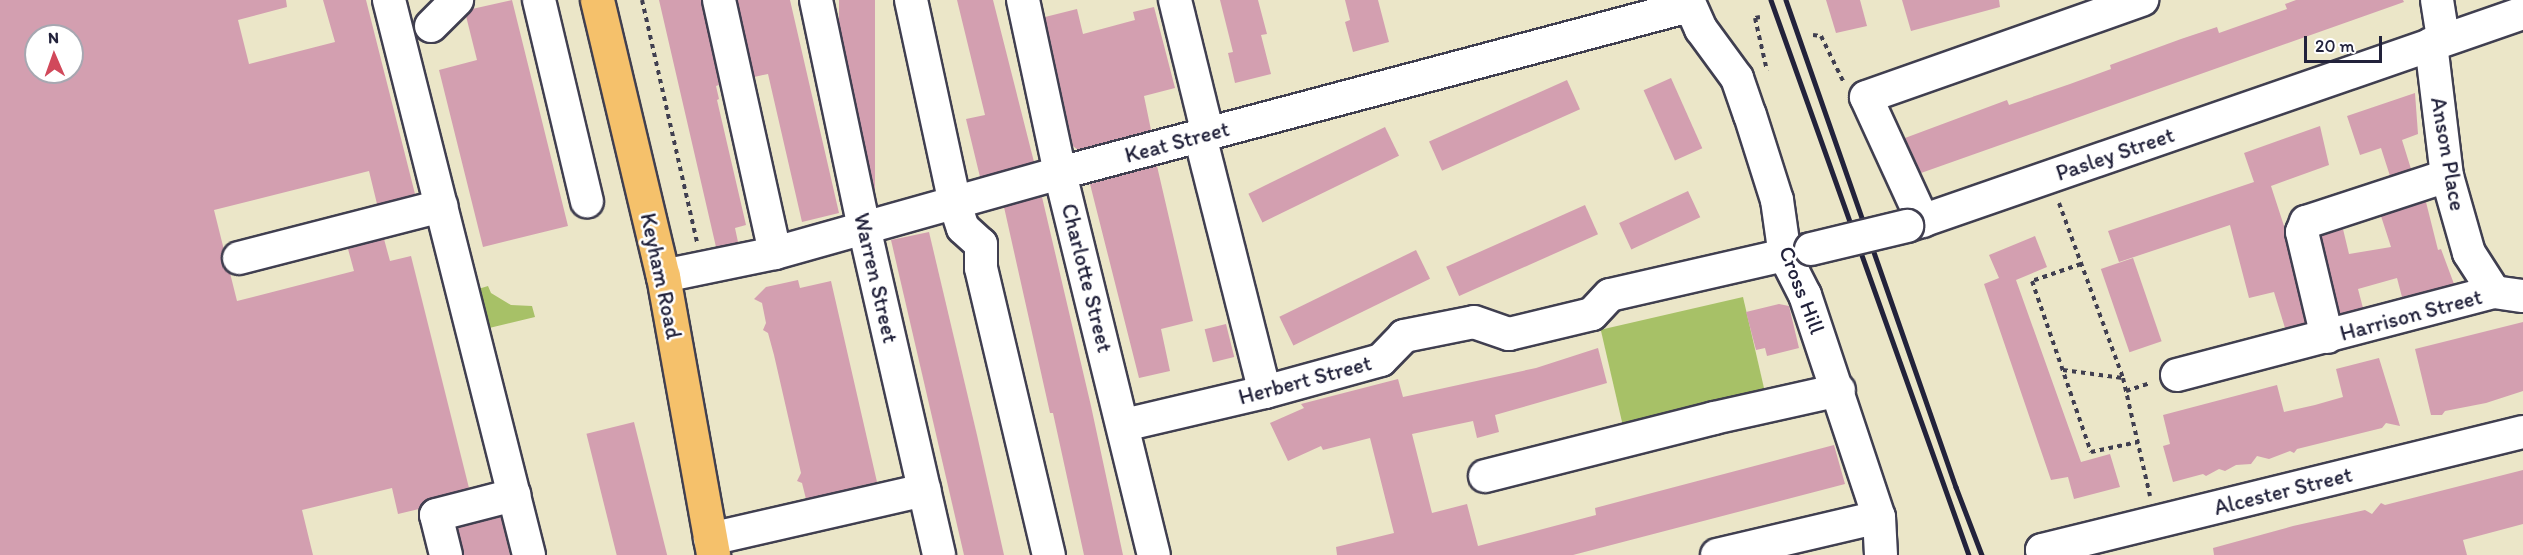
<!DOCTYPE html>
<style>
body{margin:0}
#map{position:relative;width:2523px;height:555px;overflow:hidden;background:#ebe6c8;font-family:Itim,sans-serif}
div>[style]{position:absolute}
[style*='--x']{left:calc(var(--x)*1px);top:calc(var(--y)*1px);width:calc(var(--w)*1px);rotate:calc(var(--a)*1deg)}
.green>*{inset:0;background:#a7c167;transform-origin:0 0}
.building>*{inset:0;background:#d39fb0;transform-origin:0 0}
.path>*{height:4px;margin-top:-2px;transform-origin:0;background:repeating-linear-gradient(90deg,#403f50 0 4.5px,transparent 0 9px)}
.roads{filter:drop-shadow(2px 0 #403f50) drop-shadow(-2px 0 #403f50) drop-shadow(0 2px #403f50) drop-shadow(0 -2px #403f50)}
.minor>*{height:32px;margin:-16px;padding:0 16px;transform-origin:16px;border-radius:16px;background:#fff}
.major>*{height:33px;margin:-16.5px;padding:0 16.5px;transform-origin:16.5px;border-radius:16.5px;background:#f5c16b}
.rail>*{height:4.5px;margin:-2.25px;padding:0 2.25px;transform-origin:2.25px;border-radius:2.25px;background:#22223b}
.bridges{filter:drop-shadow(2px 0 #403f50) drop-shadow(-2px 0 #403f50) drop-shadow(0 2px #403f50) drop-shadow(0 -2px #403f50)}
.minor-bridge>*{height:32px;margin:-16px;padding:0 16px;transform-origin:16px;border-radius:16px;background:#fff}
span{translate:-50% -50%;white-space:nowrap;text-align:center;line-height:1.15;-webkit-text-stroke:5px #fff;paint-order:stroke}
.street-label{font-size:22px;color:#22223b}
.north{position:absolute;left:24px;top:24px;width:60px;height:60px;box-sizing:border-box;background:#fff;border:2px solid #a7a7b1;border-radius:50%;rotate:358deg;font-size:16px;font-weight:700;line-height:24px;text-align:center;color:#22223b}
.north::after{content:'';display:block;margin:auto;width:21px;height:27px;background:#d1495b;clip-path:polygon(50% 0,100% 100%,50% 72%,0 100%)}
.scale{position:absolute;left:2304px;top:36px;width:78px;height:27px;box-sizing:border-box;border:3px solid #22223b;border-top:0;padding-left:8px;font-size:18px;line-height:21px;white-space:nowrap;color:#22223b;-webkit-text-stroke:4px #fff;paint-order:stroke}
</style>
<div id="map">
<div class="green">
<i style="clip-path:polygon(488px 286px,491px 293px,511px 305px,532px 306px,535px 317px,485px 329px,475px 290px)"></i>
<i style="left:1743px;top:297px;width:101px;height:146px;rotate:77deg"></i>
</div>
<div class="building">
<i style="clip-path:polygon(evenodd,0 0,286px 0,287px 7px,238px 20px,249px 64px,335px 42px,323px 0,366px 0,415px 194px,377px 204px,369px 171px,214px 210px,224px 250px,221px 262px,230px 273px,237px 301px,354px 271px,348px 249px,384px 239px,390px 261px,411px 256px,469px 488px,432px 498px,419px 509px,398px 514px,392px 488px,302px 510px,313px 555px,0 555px,0 0,36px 36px,72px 36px,72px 72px,36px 72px,36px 36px)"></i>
<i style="clip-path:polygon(512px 0,568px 226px,483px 247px,439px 70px,477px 60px,466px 16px,472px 9px)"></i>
<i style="clip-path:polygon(659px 0,702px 0,719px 85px,716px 86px,719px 99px,717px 100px,746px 225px,735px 228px,738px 242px,716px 247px)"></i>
<i style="clip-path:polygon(737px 0,790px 0,839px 213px,802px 222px,768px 74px,754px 77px)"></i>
<i style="left:839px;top:0;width:36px;height:202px"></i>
<i style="clip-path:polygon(957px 0,993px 0,1034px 162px,980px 177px,966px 119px,985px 115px)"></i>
<i style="clip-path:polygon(1220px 0,1258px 0,1267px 34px,1261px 35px,1271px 74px,1235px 83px,1228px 53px,1233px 52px)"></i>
<i style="clip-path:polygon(1345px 0,1378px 0,1389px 42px,1353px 52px,1345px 22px,1350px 20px)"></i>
<i style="clip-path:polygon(1826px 0,1860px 0,1867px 26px,1836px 33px)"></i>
<i style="clip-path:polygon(1902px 0,1999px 0,2000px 7px,1911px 31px)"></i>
<i style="clip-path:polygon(2296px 0,2403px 0,2404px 2px,1921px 173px,1905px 138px,2007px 100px,2009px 105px,2070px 84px,2111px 69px,2110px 65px,2181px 39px,2217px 27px,2219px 33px,2287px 9px,2285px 4px)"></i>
<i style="clip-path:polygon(1154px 7px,1175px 88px,1144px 96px,1151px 130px,1078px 150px,1073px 146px,1045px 17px,1077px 9px,1083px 34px,1135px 20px,1133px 12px)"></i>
<i style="left:1671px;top:78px;width:77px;height:30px;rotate:66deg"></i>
<i style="left:1567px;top:80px;width:32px;height:151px;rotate:66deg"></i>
<i style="clip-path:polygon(2415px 93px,2418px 134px,2402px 140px,2411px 169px,2390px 176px,2381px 148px,2360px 155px,2347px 116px)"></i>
<i style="clip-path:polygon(2320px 126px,2329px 165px,2271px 186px,2285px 229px,2305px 323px,2285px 328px,2274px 292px,2249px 298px,2230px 225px,2119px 262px,2108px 231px,2254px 182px,2244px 153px)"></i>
<i style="left:1385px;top:127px;width:32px;height:152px;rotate:64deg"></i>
<i style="clip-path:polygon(1157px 166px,1193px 321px,1161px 329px,1170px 371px,1139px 378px,1090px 184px)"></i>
<i style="left:1688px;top:191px;width:29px;height:76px;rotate:65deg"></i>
<i style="clip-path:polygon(1042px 197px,1091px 406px,1123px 555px,1084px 555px,1053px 413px,1050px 413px,1004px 207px)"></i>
<i style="clip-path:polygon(2426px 202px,2438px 250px,2441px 249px,2454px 284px,2402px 297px,2397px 278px,2358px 289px,2363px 308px,2340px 314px,2321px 236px,2343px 229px,2349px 254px,2391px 247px,2381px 216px)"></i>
<i style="left:1585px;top:205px;width:32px;height:152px;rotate:66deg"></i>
<i style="clip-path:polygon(929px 232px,977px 435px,1004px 555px,964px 555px,891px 240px)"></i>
<i style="clip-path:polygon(2035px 236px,2047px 267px,2016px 280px,2081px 462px,2110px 454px,2120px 487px,2074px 499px,2068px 477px,2051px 480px,1984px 284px,1999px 278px,1989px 255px)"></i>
<i style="left:1416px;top:250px;width:32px;height:152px;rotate:64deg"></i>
<i style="left:2133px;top:258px;width:88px;height:34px;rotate:71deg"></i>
<i style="clip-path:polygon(798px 280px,800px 288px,831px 281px,877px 482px,806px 499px,802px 483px,797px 481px,801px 473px,774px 355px,768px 333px,763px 330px,766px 323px,762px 303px,754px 299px,766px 287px)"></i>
<i style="clip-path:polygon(1779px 304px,1789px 306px,1799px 348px,1767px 356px,1765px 348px,1756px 350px,1746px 312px)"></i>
<i style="clip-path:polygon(2523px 322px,2523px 391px,2486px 403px,2445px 411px,2442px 415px,2431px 415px,2415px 349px)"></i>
<i style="left:1226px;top:324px;width:34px;height:22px;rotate:76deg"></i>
<i style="clip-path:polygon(1598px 348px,1607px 383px,1495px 415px,1499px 432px,1477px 438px,1473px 421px,1412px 434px,1432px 513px,1467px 504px,1478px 546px,1596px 515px,1595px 508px,1834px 445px,1845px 484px,1573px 555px,1337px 555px,1336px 547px,1394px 533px,1370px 438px,1323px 450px,1321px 446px,1288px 461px,1270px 423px,1304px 408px,1301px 404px,1398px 379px,1403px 397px,1536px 368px)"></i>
<i style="clip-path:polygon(2379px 358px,2400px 426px,2386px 423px,2382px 428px,2297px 449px,2294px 453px,2290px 451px,2269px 459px,2257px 456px,2251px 464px,2236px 465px,2225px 471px,2219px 469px,2206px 476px,2203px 474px,2173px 482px,2163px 446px,2170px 444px,2163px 415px,2277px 385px,2284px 412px,2315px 405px,2343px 397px,2336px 369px)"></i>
<i style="left:634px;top:422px;width:137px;height:49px;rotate:76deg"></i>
<i style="clip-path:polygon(2523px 470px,2523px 524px,2463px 540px,2467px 555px,2214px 555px,2213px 548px,2293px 526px,2365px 510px,2372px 514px,2381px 503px,2385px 505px)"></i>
<i style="clip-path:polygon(501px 517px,510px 555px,463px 555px,458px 528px)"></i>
</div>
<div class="path">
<i style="--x:642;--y:0;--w:248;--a:77.2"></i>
<i style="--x:1760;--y:17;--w:5;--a:169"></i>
<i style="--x:1755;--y:18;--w:54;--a:77.2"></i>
<i style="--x:1813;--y:35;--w:8;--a:7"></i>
<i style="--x:1821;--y:36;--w:50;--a:63.9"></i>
<i style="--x:2059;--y:203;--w:186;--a:69.9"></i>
<i style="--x:2123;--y:378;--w:121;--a:77.1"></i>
<i style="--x:2081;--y:264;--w:52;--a:160.9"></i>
<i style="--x:2032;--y:281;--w:181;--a:71"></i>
<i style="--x:2091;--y:452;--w:48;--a:-12"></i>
<i style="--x:2063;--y:370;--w:60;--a:7.7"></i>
<i style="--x:2126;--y:391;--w:26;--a:-18"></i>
</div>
<div class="roads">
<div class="minor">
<i style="--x:389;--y:0;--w:572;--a:75.84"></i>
<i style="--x:539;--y:0;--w:207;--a:76.6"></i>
<i style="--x:719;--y:0;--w:259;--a:77.5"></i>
<i style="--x:816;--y:0;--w:232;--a:78.1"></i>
<i style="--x:864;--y:227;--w:336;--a:77.1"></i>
<i style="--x:911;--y:0;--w:209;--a:77.8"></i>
<i style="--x:955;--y:204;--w:25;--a:72"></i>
<i style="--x:963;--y:228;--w:24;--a:42"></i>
<i style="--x:981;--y:244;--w:24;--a:90"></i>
<i style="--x:981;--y:268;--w:295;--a:76.7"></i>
<i style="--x:1023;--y:0;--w:177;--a:77.9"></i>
<i style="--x:1060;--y:173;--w:393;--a:76.2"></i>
<i style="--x:1175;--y:0;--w:138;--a:76.2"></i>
<i style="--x:1688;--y:0;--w:32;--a:66"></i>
<i style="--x:1701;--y:29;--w:61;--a:53.7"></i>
<i style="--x:1737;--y:78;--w:39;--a:71"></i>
<i style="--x:1750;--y:115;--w:89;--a:72.4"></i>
<i style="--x:1777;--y:200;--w:57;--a:81.9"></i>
<i style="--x:1785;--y:256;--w:44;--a:62.9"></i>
<i style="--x:1805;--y:295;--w:234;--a:71.6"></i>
<i style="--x:1879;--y:517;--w:38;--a:87"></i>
<i style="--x:2437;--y:0;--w:39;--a:81"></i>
<i style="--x:431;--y:26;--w:37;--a:-45"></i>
<i style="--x:2431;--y:44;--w:133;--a:83.1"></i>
<i style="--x:2447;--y:176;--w:80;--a:74.1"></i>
<i style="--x:2469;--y:253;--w:46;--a:57.3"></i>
<i style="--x:1200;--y:136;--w:264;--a:75.8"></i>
<i style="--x:1923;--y:221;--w:136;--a:-114.7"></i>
<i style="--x:1866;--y:97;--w:293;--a:-19.4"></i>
<i style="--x:1907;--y:226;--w:652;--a:-19.07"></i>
<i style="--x:239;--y:258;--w:209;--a:-14.4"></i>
<i style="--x:663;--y:276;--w:114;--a:-11.6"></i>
<i style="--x:775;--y:253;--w:296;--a:-15.7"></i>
<i style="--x:1060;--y:173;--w:651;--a:-14.87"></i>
<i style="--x:2327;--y:337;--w:108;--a:-103.4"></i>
<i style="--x:2302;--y:232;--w:11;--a:-68"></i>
<i style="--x:2306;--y:222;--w:148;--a:-18.1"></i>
<i style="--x:2177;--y:375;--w:328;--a:-14.7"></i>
<i style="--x:2494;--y:292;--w:29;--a:8"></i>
<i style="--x:1124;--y:425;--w:145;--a:-13.2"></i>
<i style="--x:1265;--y:392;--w:120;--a:-15.4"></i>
<i style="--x:1381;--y:360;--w:33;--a:-46"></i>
<i style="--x:1404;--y:336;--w:71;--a:-11.3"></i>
<i style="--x:1474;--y:322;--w:37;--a:19"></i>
<i style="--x:1509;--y:334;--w:85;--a:-13.5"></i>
<i style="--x:1592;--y:314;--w:26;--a:-47"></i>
<i style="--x:1610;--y:295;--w:206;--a:-12.9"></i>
<i style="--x:1485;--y:476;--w:236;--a:-14.2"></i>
<i style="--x:1714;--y:418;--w:128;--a:-12.6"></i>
<i style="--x:710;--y:539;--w:220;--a:-12.9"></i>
<i style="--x:446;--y:555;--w:41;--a:-104"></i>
<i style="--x:436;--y:515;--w:81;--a:-14.4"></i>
<i style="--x:1717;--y:555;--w:166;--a:-13.2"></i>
<i style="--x:2044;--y:555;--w:5;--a:-112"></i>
<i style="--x:2042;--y:550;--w:495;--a:-13.8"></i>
</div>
<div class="major">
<i style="--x:597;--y:0;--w:284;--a:76.6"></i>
<i style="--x:663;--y:276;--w:283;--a:79.8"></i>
</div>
</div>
<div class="rail">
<i style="--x:1771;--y:0;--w:589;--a:70.37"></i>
<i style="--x:1786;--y:0;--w:516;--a:70.76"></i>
<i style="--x:1956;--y:487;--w:73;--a:69.1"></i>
</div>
<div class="bridges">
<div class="minor-bridge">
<i style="--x:1811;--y:249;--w:99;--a:-13.5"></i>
</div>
</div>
<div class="street-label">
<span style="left:1177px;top:142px;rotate:-15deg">Keat Street</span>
<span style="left:2115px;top:154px;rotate:-19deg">Pasley Street</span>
<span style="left:2448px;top:154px;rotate:80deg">Anson Place</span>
<span style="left:661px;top:276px;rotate:78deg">Keyham Road</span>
<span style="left:876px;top:278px;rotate:77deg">Warren Street</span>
<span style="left:1087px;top:278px;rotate:76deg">Charlotte Street</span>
<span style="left:1802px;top:290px;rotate:69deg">Cross Hill</span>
<span style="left:2411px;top:315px;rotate:-15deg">Harrison Street</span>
<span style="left:1305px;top:380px;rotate:-15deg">Herbert Street</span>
<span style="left:2283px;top:491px;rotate:-14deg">Alcester Street</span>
</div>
<div class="north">N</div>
<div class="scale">20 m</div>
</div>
